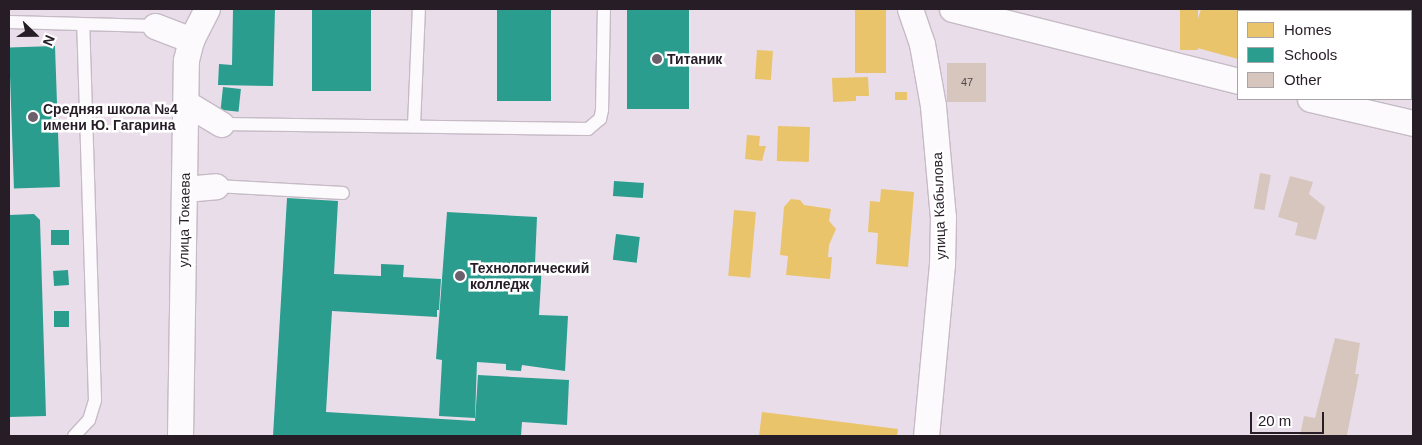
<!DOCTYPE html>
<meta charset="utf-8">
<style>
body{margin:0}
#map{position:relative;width:1422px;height:445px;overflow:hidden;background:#eaddea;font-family:Helvetica,sans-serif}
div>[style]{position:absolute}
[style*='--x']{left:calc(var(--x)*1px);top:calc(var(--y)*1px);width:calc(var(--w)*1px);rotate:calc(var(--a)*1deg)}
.homes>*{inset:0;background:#e9c46a;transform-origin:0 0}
.schools>*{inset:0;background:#2a9d8f;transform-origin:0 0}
.building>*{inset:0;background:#d7c6be;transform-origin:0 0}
.roads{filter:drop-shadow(1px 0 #c5bbc5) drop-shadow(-1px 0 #c5bbc5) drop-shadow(0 1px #c5bbc5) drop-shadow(0 -1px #c5bbc5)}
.lane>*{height:12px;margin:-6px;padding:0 6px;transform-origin:6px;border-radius:6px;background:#fcfafc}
.street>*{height:25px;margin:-12.5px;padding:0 12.5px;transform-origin:12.5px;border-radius:12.5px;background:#fcfafc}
.dots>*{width:14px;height:14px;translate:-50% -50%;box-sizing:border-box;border:2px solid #fff;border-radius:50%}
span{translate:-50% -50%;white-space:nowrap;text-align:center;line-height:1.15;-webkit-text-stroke:5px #fff;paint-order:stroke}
.number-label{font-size:11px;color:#52474c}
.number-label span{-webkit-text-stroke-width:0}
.poi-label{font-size:14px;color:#261d26;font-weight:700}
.left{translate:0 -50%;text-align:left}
.street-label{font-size:14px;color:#261d26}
.frame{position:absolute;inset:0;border:10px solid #261d26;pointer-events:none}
.legend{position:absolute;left:1237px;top:10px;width:175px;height:90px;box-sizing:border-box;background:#fff;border:1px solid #a8a5a8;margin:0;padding:6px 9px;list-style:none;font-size:15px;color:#261d26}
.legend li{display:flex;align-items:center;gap:10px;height:25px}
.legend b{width:25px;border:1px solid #a8a5a8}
.north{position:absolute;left:10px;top:10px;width:50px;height:50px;-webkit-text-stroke:4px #fff;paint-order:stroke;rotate:112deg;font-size:14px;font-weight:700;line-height:20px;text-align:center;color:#261d26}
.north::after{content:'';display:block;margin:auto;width:18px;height:22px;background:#261d26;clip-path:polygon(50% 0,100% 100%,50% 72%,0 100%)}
.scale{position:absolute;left:1250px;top:412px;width:74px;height:22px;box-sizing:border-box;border:2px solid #261d26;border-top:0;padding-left:6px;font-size:15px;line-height:18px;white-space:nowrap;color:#261d26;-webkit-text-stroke:4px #fff;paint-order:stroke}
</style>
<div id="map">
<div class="homes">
<i style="left:855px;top:9px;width:31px;height:64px"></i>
<i style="left:1180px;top:9px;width:18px;height:41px"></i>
<i style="clip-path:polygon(1201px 9px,1238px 10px,1238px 59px,1190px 46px)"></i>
<i style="left:1411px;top:48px;width:2px;height:41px;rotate:27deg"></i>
<i style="left:757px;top:50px;width:16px;height:29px;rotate:4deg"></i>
<i style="clip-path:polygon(868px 77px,869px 96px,856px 96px,856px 101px,833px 102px,832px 78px)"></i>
<i style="left:895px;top:92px;width:12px;height:8px"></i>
<i style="left:778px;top:126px;width:32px;height:35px;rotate:2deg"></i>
<i style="clip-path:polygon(747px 135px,760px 136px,759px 146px,766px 146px,762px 161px,745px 159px)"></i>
<i style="clip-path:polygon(881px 189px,914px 192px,908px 267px,876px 264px,878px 233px,868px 232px,870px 201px,880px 202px)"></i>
<i style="clip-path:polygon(791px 199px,800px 200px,804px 205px,831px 209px,829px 221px,836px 229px,829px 245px,828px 257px,832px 257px,830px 279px,786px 275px,788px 256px,780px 255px,784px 207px)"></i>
<i style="left:734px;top:210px;width:22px;height:66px;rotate:5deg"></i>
<i style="clip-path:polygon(762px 412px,898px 429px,897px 436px,759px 436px)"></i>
</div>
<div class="schools">
<i style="clip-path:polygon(233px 9px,275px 9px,273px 86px,218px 85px,219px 64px,232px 65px)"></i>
<i style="left:312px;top:9px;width:59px;height:82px"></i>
<i style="left:497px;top:9px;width:54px;height:92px"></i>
<i style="left:627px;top:9px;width:62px;height:100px"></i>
<i style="left:55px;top:46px;width:141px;height:46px;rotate:88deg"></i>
<i style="left:223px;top:87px;width:18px;height:23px;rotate:6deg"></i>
<i style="left:614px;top:181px;width:30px;height:15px;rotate:4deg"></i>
<i style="clip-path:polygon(287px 198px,338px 201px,334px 274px,381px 276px,381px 264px,404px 265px,403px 277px,441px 279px,439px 310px,434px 310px,437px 310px,437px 317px,332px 311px,326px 412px,475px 421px,478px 375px,569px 380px,567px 425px,522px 422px,521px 436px,273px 436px)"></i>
<i style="clip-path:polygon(447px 212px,537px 217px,535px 264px,542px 264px,539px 315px,568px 316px,565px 371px,522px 365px,521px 371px,506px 370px,506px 364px,477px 362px,475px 418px,439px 416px,442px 360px,436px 359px)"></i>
<i style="clip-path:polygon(34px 214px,40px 220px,46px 416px,9px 417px,9px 215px)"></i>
<i style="left:51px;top:230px;width:18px;height:15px"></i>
<i style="left:616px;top:234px;width:24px;height:26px;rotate:7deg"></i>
<i style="left:68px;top:270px;width:15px;height:15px;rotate:86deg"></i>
<i style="left:54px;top:311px;width:15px;height:16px"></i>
</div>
<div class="building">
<i style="left:947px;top:63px;width:39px;height:39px"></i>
<i style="left:1260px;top:173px;width:11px;height:36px;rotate:10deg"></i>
<i style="clip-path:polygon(1290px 176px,1313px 182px,1309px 194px,1325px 207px,1316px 240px,1295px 235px,1298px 223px,1278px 217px)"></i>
<i style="clip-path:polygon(1335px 338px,1360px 343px,1355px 374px,1359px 374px,1347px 435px,1300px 436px,1304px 416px,1315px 418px)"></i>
</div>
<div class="roads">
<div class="lane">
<i style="--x:9;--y:22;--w:146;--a:1.6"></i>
<i style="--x:221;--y:124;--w:367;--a:0.8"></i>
<i style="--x:588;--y:129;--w:16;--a:-40"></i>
<i style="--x:600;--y:119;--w:9;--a:-77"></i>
<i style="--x:602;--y:110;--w:101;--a:-88.9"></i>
<i style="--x:414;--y:126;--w:117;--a:-87.6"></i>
<i style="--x:216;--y:186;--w:127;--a:3.2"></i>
<i style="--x:74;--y:436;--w:22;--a:-47"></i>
<i style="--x:89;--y:420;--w:21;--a:-73"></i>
<i style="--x:95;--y:400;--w:375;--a:-91.8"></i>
</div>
<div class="street">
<i style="--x:910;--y:9;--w:37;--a:71"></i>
<i style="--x:922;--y:44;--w:63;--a:79.9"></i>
<i style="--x:933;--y:106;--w:111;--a:84.9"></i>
<i style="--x:943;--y:217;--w:47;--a:91.2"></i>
<i style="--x:942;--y:264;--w:173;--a:95.3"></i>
<i style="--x:952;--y:9;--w:295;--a:14.1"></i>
<i style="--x:155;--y:26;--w:39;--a:21"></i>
<i style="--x:1310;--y:99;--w:106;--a:13.1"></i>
<i style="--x:186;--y:103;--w:41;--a:31"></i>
<i style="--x:184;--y:189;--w:32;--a:-5"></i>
<i style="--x:180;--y:436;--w:376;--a:-89.1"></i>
<i style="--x:186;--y:60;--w:21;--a:-76"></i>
<i style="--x:191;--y:40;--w:35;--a:-63"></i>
</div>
</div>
<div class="dots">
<i style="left:657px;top:59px;background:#6b606b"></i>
<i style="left:33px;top:117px;background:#6b606b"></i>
<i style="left:460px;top:276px;background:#6b606b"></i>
</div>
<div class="number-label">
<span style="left:967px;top:82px">47</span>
</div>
<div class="poi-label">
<span class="left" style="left:667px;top:59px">Титаник</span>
<span class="left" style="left:43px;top:117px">Средняя школа №4<br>имени Ю. Гагарина</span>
<span class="left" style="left:470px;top:276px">Технологический<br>колледж</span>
</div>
<div class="street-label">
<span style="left:939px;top:206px;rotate:-92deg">улица Кабылова</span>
<span style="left:184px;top:220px;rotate:-89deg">улица Токаева</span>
</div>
<div class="frame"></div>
<ul class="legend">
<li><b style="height:14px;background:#e9c46a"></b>Homes</li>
<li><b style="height:14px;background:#2a9d8f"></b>Schools</li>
<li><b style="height:14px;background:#d7c6be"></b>Other</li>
</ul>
<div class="north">N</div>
<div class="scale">20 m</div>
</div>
